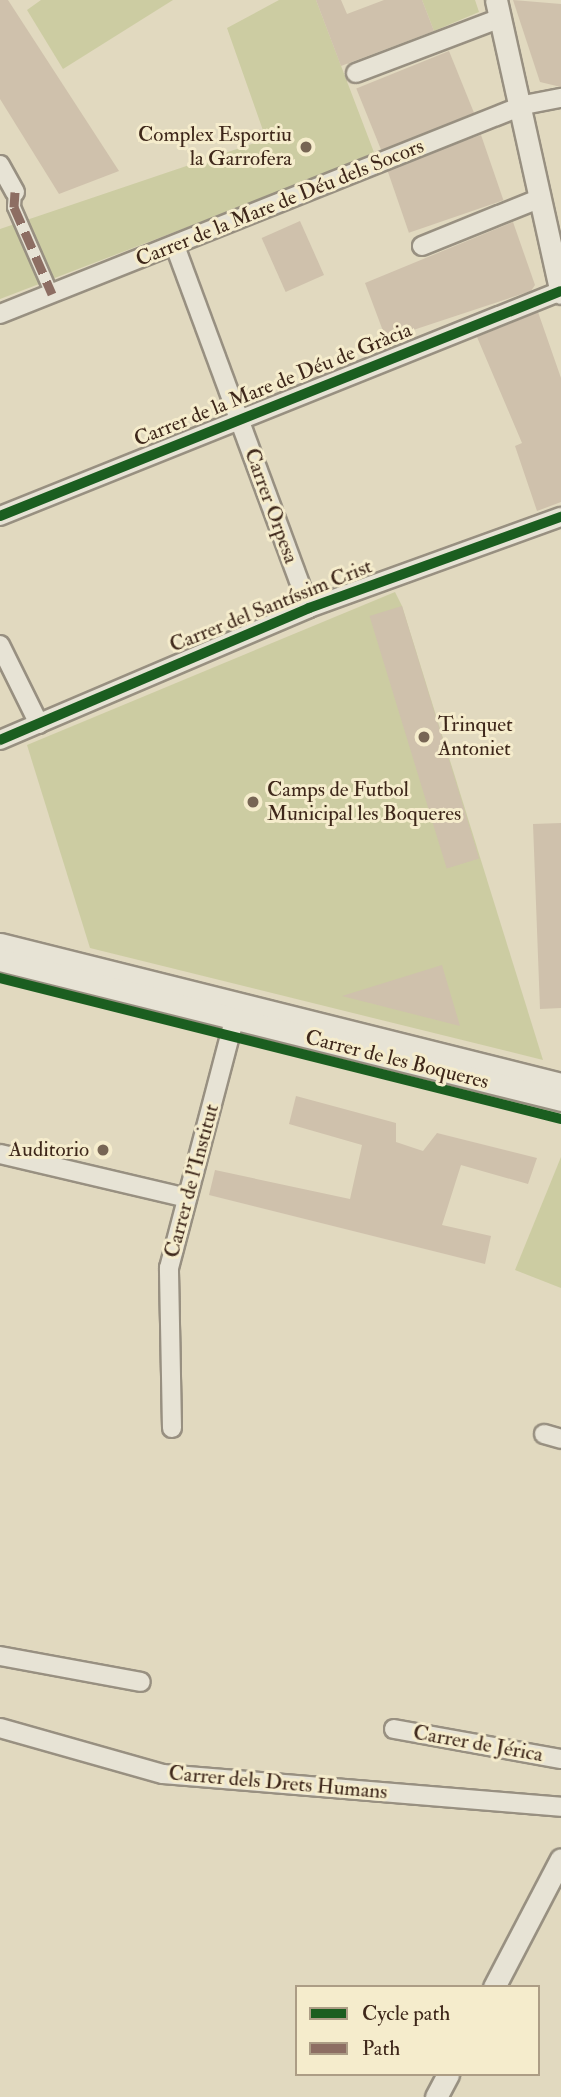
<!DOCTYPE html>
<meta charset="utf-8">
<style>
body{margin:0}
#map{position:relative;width:561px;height:2097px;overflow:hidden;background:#e1d9bf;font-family:"IM FELL Double Pica",serif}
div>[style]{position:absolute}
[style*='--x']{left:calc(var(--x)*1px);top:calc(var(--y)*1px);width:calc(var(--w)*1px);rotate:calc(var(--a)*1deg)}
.green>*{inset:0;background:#cccca2}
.building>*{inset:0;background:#cfc1ac;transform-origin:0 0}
.roads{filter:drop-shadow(2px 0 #989081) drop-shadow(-2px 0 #989081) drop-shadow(0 2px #989081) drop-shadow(0 -2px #989081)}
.pedestrian>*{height:12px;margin:-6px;padding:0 6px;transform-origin:6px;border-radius:6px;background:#e7e3d5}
.minor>*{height:18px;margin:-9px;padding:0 9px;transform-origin:9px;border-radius:9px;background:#e7e3d5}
.tertiary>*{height:21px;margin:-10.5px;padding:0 10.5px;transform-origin:10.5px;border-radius:10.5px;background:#e7e3d5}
.quiet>*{height:9px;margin-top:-4.5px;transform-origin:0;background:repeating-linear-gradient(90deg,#8d6e63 0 18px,transparent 0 27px)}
.cycleway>*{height:10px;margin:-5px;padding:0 5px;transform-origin:5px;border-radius:5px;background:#1b5e20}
.dots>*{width:19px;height:19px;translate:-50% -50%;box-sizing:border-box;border:4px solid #f5eccc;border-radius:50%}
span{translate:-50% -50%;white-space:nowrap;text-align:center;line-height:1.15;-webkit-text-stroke:6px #f5eccc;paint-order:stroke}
.poi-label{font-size:21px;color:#3e271a}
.right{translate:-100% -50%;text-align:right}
.left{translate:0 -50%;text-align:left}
.street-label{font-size:21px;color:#3e271a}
.legend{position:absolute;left:295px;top:1985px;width:245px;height:91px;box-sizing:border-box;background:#f5eccc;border:2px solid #ac9d85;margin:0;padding:9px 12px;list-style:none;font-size:21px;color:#3e271a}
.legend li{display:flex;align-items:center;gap:14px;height:35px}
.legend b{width:35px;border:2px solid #ac9d85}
</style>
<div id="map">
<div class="green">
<i style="clip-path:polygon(41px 0,173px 0,63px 69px,27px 10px)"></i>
<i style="clip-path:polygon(279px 0,316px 0,375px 155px,0 299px,0 229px,266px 139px,227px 28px)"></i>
<i style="clip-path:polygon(422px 0,475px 0,479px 12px,434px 31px)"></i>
<i style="clip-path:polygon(395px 592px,402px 606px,543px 1060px,90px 948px,27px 745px)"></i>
<i style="clip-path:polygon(561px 1157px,561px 1288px,515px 1270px)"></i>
</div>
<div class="building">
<i style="clip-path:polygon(0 0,8px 0,119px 171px,59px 194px,0 99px)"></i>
<i style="clip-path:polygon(316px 0,341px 0,347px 14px,384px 0,422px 0,434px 31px,341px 66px)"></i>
<i style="clip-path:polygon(513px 0,561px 4px,561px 87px,540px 82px)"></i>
<i style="left:449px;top:51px;width:67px;height:100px;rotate:68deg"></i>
<i style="left:481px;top:135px;width:69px;height:100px;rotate:71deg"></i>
<i style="left:300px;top:221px;width:59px;height:42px;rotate:66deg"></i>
<i style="clip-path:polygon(513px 222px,535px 285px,531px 291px,386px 339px,365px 283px)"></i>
<i style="clip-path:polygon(538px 312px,561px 378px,561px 502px,537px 511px,515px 446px,522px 443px,477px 337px)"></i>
<i style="left:402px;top:606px;width:264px;height:34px;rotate:73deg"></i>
<i style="clip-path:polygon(561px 823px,561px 1008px,540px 1009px,533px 824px)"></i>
<i style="clip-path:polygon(442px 965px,460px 1026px,342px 996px)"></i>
<i style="clip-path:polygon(296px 1096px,396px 1123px,396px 1142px,423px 1151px,437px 1133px,537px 1158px,528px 1184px,461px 1165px,442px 1225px,491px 1236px,485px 1264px,209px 1195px,215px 1170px,350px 1199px,362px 1145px,289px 1124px)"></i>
</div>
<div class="roads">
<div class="pedestrian">
<i style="--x:15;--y:192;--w:15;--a:94"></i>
<i style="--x:14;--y:207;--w:95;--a:66.4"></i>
</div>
<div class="minor">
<i style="--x:356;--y:73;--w:155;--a:-20.8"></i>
<i style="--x:0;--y:165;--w:31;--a:61"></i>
<i style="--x:175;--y:246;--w:386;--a:69.7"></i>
<i style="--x:422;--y:246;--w:128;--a:-22"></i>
<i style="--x:0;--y:314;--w:564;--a:-21.74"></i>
<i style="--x:524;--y:105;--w:38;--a:-11"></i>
<i style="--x:0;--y:516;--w:604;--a:-21.85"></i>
<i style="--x:0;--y:645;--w:88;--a:63.7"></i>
<i style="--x:0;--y:740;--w:336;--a:-23.1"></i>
<i style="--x:309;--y:608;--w:268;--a:-19.9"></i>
<i style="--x:0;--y:1154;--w:192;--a:13.2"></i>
<i style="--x:172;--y:1428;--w:160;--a:-91.1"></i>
<i style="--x:169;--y:1268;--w:256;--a:-75.3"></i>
<i style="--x:544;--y:1434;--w:18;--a:16"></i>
<i style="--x:0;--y:1656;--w:143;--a:10.4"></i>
<i style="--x:0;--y:1728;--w:169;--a:15.8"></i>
<i style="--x:163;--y:1774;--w:399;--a:4.7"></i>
<i style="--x:394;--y:1729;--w:170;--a:10.2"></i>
</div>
<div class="tertiary">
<i style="--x:496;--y:0;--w:300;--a:77.5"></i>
<i style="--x:0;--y:944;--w:578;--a:14.01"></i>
<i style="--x:0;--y:960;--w:578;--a:14.01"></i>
<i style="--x:494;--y:1987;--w:144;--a:-62.4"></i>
<i style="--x:436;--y:2097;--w:26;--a:-62"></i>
</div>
</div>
<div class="quiet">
<i style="--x:15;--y:192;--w:15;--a:94"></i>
<i style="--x:14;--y:207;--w:95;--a:66.4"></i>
</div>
<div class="cycleway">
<i style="--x:0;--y:516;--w:604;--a:-21.85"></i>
<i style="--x:0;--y:740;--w:336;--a:-23.1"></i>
<i style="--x:309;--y:608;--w:268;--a:-19.9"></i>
<i style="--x:0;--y:978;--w:578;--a:14.11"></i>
</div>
<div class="dots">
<i style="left:306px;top:147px;background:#776554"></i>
<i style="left:424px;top:737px;background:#776554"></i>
<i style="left:253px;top:802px;background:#776554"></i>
<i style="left:103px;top:1150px;background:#776554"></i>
</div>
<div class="poi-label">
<span class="right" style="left:292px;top:147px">Complex Esportiu<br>la Garrofera</span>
<span class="left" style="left:438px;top:737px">Trinquet<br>Antoniet</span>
<span class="left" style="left:267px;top:802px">Camps de Futbol<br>Municipal les Boqueres</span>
<span class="right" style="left:89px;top:1150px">Auditorio</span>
</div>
<div class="street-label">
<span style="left:280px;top:203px;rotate:-22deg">Carrer de la Mare de Déu dels Socors</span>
<span style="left:273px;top:385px;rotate:-22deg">Carrer de la Mare de Déu de Gràcia</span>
<span style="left:271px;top:506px;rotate:70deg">Carrer Orpesa</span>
<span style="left:271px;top:606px;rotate:-22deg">Carrer del Santíssim Crist</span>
<span style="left:397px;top:1060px;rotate:14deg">Carrer de les Boqueres</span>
<span style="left:192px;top:1181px;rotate:-75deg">Carrer de l'Institut</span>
<span style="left:478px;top:1744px;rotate:10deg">Carrer de Jérica</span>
<span style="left:278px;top:1783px;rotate:5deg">Carrer dels Drets Humans</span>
</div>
<ul class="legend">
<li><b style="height:9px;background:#1b5e20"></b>Cycle path</li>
<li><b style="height:9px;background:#8d6e63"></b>Path</li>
</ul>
</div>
